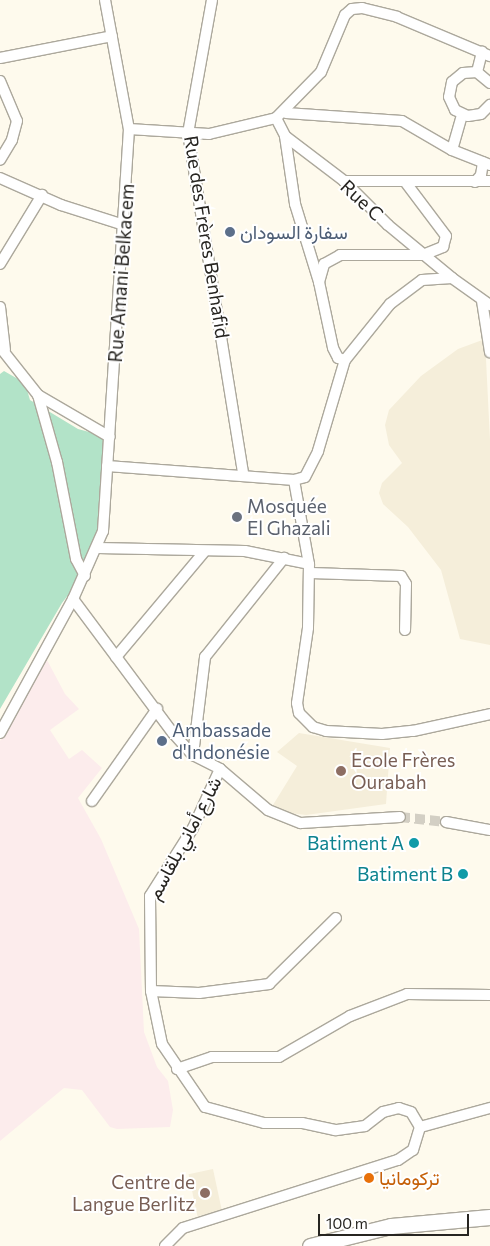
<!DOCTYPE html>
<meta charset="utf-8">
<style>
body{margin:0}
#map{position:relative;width:490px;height:1246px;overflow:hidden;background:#fefaed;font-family:Commissioner,Vazirmatn,sans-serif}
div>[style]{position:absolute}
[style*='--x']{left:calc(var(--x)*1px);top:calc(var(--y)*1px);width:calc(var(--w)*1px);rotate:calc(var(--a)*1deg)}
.commercial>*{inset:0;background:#fcecec}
.built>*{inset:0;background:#f5eeda;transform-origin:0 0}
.green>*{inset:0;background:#b2e3c8}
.minor-tunnel>*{height:10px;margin-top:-5px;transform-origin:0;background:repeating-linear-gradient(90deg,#d3cfc4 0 10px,transparent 0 15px)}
.roads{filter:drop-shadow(1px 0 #aca89c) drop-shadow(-1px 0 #aca89c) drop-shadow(0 1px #aca89c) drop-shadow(0 -1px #aca89c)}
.minor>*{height:10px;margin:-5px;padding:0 5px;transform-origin:5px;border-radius:5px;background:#fff}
.secondary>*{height:15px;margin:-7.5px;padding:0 7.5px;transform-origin:7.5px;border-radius:7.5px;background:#fff}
.dots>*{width:14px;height:14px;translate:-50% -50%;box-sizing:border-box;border:2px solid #fff;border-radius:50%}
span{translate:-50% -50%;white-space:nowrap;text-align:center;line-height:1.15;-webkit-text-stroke:4px #fff;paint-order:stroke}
.street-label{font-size:19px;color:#272521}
.service-label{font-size:19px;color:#4e5e75}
.left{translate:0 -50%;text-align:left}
.worship-label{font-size:19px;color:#5b616d}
.education-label{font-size:19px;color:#785e54}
.right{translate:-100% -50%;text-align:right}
.culture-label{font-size:19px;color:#0d838f}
.food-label{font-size:19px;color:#c56008}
.scale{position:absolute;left:318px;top:1214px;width:151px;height:22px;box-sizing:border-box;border:2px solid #272521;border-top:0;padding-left:6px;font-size:15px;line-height:18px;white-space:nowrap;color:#272521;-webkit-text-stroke:4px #fff;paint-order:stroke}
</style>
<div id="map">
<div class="commercial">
<i style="clip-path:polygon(46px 658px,65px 694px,79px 709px,50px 730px,69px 759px,82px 750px,102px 768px,78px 798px,101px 839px,139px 929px,144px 1032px,157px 1067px,168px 1081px,173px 1110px,170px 1127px,117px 1129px,110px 1127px,82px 1090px,64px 1088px,0 1141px,0 741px)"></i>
</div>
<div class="built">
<i style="clip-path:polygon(485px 339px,490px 440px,490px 645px,460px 639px,441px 570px,408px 527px,383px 504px,379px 493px,382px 483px,402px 463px,389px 445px,385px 425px,389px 410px,421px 376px,458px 349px)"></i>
<i style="clip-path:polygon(299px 733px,390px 748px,386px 804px,306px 815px,289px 813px,273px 805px,297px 766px,277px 752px)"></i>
<i style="left:213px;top:1169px;width:43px;height:25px;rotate:78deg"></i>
</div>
<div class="green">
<i style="clip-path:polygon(4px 371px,25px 383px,30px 400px,78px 429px,104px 436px,102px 522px,78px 582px,62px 603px,0 709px,0 374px)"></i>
</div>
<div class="minor-tunnel">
<i style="--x:400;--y:817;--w:46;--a:6.2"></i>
</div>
<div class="roads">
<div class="minor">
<i style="--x:105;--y:0;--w:131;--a:79.5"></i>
<i style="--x:129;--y:129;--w:403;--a:93.7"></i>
<i style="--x:103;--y:531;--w:74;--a:113.8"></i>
<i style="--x:73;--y:599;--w:167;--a:53.3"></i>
<i style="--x:173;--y:733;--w:30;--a:48"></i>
<i style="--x:193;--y:755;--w:30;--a:27"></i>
<i style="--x:220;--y:769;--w:63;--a:40.5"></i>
<i style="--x:268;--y:810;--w:35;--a:22"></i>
<i style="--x:301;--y:823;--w:99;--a:-3.5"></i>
<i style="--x:212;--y:0;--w:135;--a:100.2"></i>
<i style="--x:188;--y:133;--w:345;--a:80.8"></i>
<i style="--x:0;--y:58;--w:114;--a:-11.1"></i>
<i style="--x:477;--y:72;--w:21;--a:-76"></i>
<i style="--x:0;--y:81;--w:43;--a:67"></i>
<i style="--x:17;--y:121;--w:20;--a:105"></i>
<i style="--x:12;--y:140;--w:23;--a:121"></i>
<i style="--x:490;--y:83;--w:17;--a:-140"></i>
<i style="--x:477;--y:72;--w:14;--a:176"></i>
<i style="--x:463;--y:73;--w:14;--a:141"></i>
<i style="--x:452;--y:82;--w:15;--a:101"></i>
<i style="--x:449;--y:97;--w:14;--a:65"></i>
<i style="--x:455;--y:110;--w:14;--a:25"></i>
<i style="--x:468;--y:116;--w:13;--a:-9"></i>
<i style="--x:481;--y:114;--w:13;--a:-45"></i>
<i style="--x:286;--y:113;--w:116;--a:3.9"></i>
<i style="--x:402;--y:121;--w:58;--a:30.1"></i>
<i style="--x:452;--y:150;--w:41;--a:21.5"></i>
<i style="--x:276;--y:118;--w:20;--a:63"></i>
<i style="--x:285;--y:136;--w:74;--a:37.3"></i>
<i style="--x:344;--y:181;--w:62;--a:45"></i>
<i style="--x:388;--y:225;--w:83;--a:39.6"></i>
<i style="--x:129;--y:129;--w:80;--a:3.6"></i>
<i style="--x:209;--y:134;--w:69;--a:-13.4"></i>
<i style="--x:276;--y:118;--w:64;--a:-45.6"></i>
<i style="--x:321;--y:72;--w:62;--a:-67.2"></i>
<i style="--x:345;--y:15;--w:9;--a:-41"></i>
<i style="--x:352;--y:9;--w:10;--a:-6"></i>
<i style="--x:362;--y:8;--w:36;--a:14"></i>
<i style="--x:397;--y:17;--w:101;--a:22.8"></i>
<i style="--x:285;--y:136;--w:69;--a:81.6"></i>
<i style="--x:295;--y:204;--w:82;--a:72.9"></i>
<i style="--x:319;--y:282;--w:67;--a:78"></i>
<i style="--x:333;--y:348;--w:11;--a:63"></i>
<i style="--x:338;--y:358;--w:7;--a:16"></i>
<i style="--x:452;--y:150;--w:37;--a:-74"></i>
<i style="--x:0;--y:178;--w:67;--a:23.9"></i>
<i style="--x:61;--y:205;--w:66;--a:17.6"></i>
<i style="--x:344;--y:181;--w:146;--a:0"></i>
<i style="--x:475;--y:182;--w:9;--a:-49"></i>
<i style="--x:481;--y:175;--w:13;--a:-81"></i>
<i style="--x:0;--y:264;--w:81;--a:-58.7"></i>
<i style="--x:319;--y:282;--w:19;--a:-74"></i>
<i style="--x:324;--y:264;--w:18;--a:-29"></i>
<i style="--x:340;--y:255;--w:83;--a:0"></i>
<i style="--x:423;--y:255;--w:22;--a:-22"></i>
<i style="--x:443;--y:247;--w:11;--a:-75"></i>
<i style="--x:446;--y:236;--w:66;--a:-127"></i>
<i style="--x:482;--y:301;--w:52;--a:81.1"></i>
<i style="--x:0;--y:307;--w:43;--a:83.4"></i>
<i style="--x:0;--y:347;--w:61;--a:51.6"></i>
<i style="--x:38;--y:395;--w:70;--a:74.2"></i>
<i style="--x:57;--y:462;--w:99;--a:78.9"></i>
<i style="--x:76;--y:559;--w:19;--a:62"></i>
<i style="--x:38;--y:395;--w:83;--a:30.3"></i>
<i style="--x:107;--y:466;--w:188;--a:4.3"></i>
<i style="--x:294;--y:480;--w:11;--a:-15"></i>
<i style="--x:305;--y:477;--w:29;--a:-63"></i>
<i style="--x:318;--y:451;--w:95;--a:-73.5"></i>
<i style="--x:345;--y:360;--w:72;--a:-51.2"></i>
<i style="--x:390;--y:304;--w:40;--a:-37"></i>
<i style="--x:422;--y:280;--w:30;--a:-4"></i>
<i style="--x:452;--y:278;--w:47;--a:35.4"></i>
<i style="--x:294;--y:480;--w:85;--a:79.9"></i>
<i style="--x:98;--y:548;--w:147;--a:1.2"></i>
<i style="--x:245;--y:551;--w:65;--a:11.5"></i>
<i style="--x:309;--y:564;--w:64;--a:90.9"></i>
<i style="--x:308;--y:628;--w:76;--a:98.3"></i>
<i style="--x:297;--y:703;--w:10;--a:79"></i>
<i style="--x:299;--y:713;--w:20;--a:45"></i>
<i style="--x:313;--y:727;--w:14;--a:17"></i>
<i style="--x:326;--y:731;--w:56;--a:3.1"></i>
<i style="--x:382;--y:734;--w:31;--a:-6"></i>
<i style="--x:413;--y:731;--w:79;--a:-12.4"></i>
<i style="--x:311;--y:573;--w:90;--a:1.9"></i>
<i style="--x:401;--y:576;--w:9;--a:58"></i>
<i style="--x:406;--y:584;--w:46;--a:91.2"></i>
<i style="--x:116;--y:657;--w:137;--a:-50"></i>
<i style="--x:0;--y:733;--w:153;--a:-61.4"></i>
<i style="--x:193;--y:755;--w:99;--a:-83"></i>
<i style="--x:205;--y:657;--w:127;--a:-51.4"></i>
<i style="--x:92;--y:801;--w:113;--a:-54.8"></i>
<i style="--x:446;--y:822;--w:45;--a:10.3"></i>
<i style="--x:151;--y:991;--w:48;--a:2.4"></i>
<i style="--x:199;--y:993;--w:71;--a:-7.3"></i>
<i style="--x:269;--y:984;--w:94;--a:-44.6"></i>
<i style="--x:177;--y:1069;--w:37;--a:-19"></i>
<i style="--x:212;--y:1057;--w:67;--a:0"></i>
<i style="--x:279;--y:1057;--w:82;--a:-30"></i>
<i style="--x:350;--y:1016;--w:61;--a:-21.1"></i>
<i style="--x:407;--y:994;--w:83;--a:0.7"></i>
<i style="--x:420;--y:1127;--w:73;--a:-15.2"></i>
<i style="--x:165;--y:1246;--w:25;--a:-45"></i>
<i style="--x:183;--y:1228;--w:225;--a:-17.6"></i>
<i style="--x:398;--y:1160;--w:18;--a:-34"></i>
<i style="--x:413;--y:1150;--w:24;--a:-73"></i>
<i style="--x:420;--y:1127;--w:17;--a:-121"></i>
<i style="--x:411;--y:1112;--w:13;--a:-162"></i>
<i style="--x:399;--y:1108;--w:16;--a:166"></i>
<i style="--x:383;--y:1112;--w:23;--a:142"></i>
<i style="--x:365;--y:1126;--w:30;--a:172"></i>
<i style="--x:335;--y:1130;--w:34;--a:-168"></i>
<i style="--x:302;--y:1123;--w:38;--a:180"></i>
<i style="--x:264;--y:1123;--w:61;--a:-164.8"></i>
<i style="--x:205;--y:1107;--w:76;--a:-124.3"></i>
<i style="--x:162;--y:1044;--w:54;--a:-101.7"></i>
<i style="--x:151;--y:991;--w:95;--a:-90.6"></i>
<i style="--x:150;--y:896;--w:80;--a:-57.7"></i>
<i style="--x:193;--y:828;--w:65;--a:-65.4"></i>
</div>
<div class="secondary">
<i style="--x:310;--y:1246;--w:83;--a:-13.9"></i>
<i style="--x:391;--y:1226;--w:99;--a:-5.2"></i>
</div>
</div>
<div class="dots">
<i style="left:230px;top:232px;background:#5c6f8a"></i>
<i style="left:237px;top:517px;background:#6b7280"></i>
<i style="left:162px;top:741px;background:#5c6f8a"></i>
<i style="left:341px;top:771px;background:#8d6e63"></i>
<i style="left:414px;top:843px;background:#0f9aa8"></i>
<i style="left:463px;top:874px;background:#0f9aa8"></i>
<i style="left:369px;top:1178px;background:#e8710a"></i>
<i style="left:205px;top:1193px;background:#8d6e63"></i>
</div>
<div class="street-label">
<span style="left:362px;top:200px;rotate:43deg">Rue C</span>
<span style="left:207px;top:237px;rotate:81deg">Rue des Frères Benhafid</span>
<span style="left:121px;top:273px;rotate:-86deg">Rue Amani Belkacem</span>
<span style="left:184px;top:838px;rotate:-62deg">شارع أماني بلقاسم</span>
</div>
<div class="service-label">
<span class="left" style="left:240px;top:232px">سفارة السودان</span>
<span class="left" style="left:172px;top:741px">Ambassade<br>d'Indonésie</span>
</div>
<div class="worship-label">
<span class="left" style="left:247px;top:517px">Mosquée<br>El Ghazali</span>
</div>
<div class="education-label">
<span class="left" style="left:351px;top:771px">Ecole Frères<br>Ourabah</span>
<span class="right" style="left:195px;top:1193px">Centre de<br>Langue Berlitz</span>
</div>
<div class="culture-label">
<span class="right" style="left:404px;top:843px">Batiment A</span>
<span class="right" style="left:453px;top:874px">Batiment B</span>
</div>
<div class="food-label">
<span class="left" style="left:379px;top:1178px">تركومانيا</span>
</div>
<div class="scale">100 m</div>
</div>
